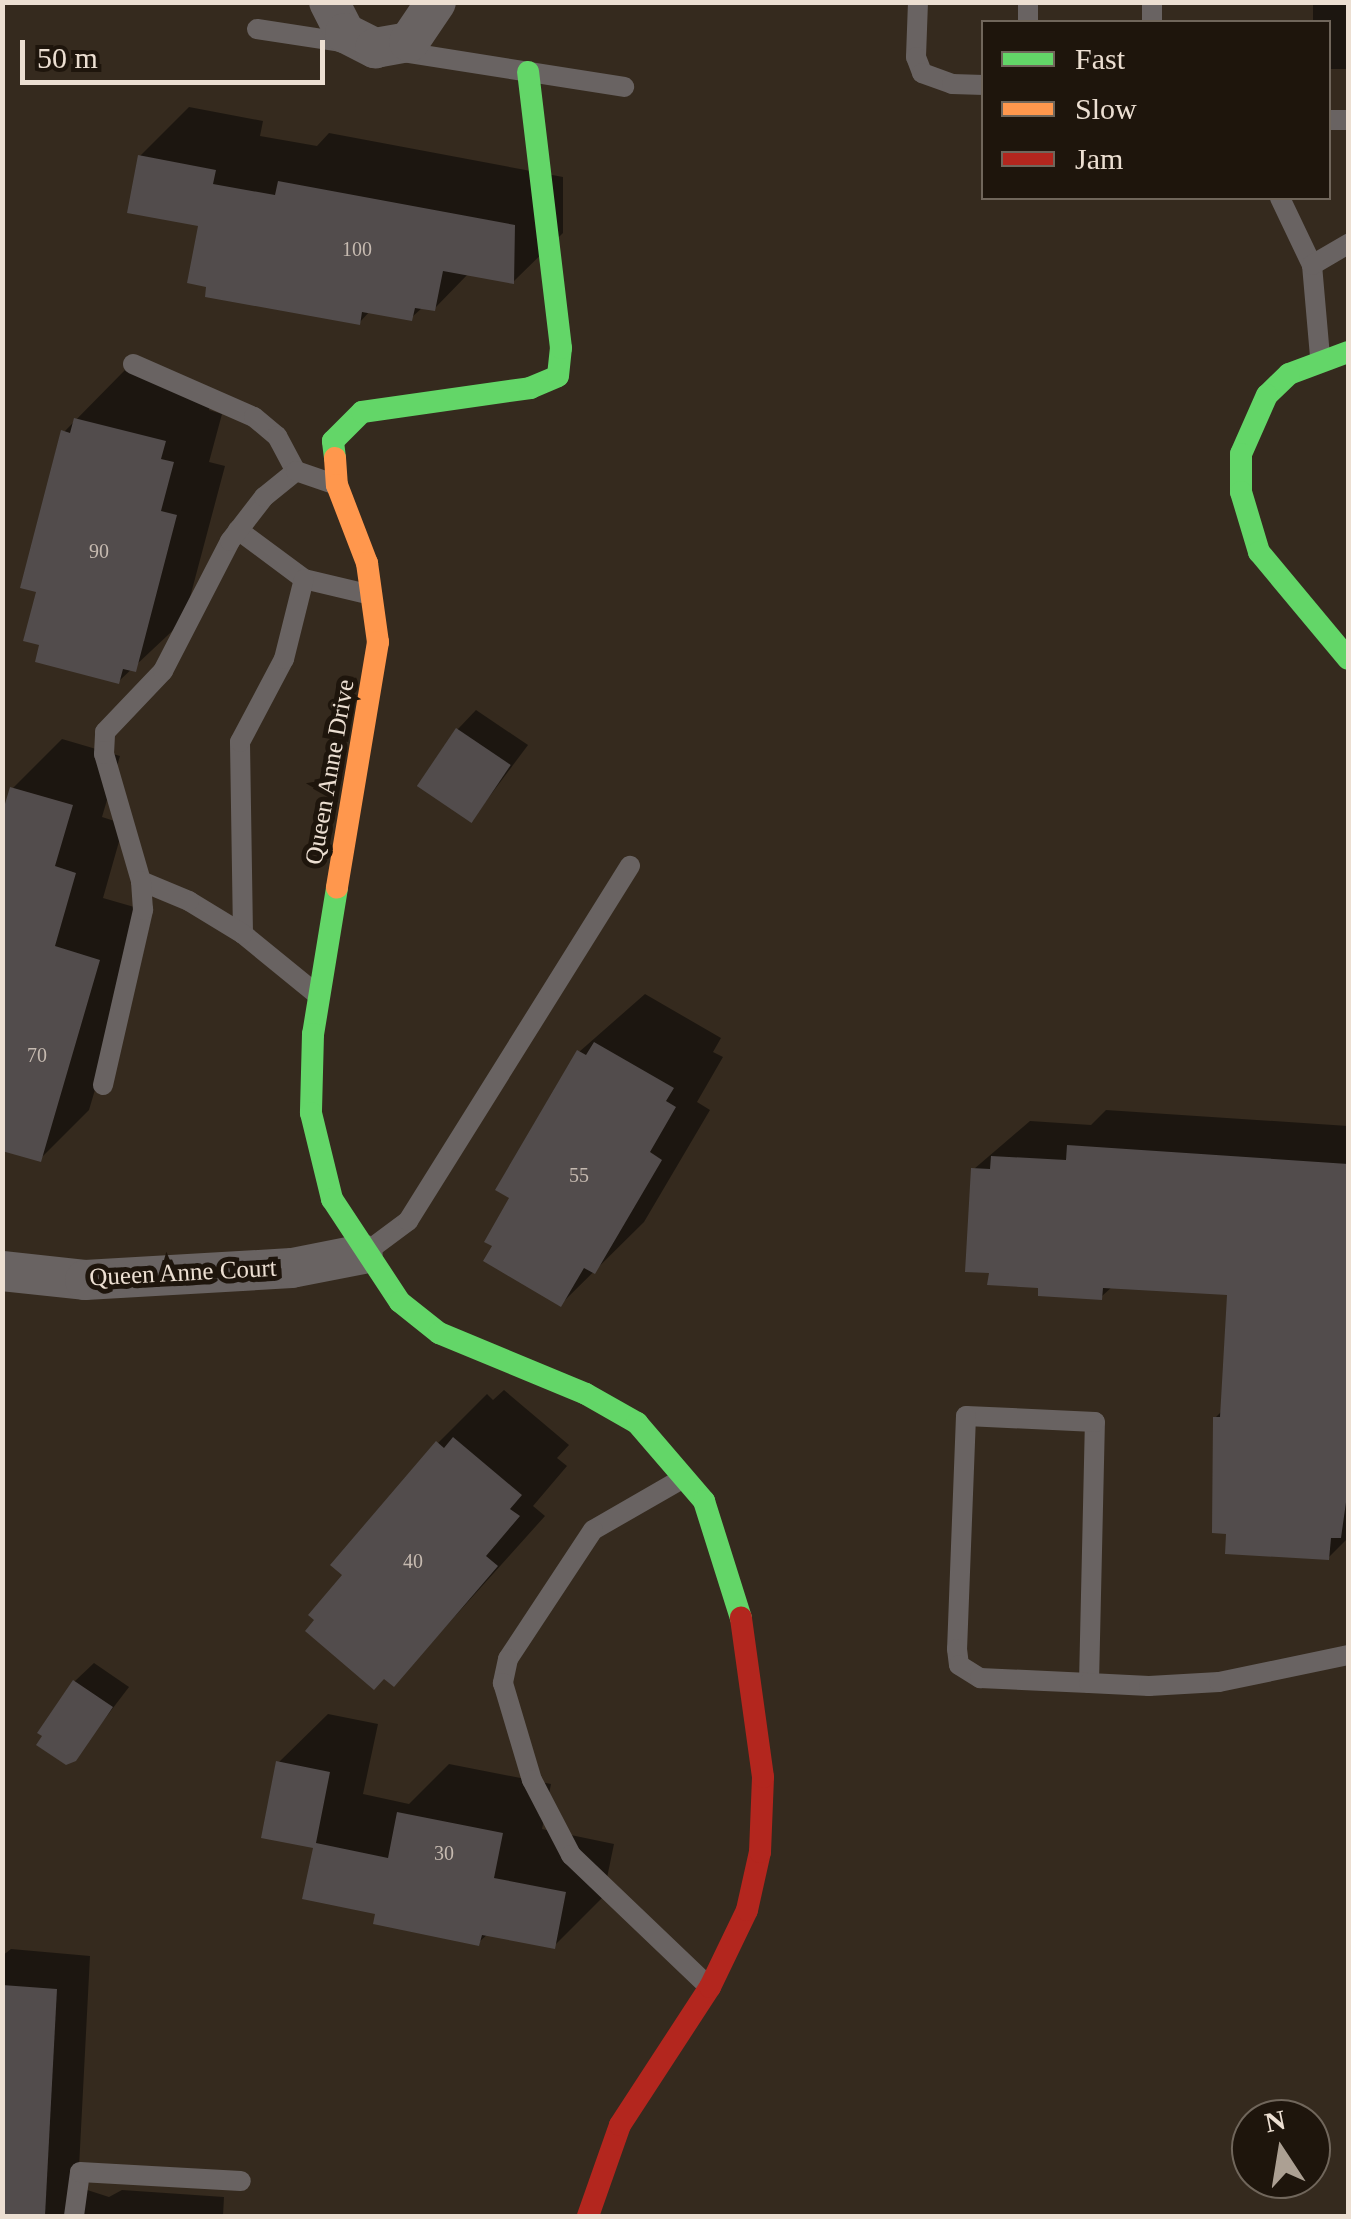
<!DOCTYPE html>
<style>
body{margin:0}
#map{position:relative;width:1351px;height:2219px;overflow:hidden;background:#352a1e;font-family:Georgia,serif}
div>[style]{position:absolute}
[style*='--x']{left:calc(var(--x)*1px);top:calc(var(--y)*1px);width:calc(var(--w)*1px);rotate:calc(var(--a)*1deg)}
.shadow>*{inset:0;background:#0007}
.building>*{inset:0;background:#524c4c;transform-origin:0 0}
.lane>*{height:20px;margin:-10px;padding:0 10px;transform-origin:10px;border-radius:10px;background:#696362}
.street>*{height:40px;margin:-20px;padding:0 20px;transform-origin:20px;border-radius:20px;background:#696362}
.fast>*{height:22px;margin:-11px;padding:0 11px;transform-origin:11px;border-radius:11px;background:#63d668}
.slow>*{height:22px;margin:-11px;padding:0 11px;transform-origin:11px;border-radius:11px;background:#ff974d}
.jam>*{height:22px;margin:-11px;padding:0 11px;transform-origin:11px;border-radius:11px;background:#b3261e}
span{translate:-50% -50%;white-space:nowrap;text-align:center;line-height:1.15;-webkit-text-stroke:10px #1e150c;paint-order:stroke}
.number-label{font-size:20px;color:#c6bab0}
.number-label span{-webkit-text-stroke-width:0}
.street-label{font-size:25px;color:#ecdfd2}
.frame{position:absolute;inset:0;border:5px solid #ecdfd2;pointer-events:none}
.legend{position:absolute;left:981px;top:20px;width:350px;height:180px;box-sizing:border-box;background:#1e150c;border:2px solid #70665b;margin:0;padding:12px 18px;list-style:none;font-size:30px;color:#ecdfd2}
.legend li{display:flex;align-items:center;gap:20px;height:50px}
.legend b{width:50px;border:2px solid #70665b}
.north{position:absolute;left:1231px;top:2099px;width:100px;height:100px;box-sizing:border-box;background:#1e150c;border:2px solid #70665b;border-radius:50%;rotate:348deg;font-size:28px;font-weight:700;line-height:40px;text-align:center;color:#ecdfd2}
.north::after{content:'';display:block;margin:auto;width:35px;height:45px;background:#aca093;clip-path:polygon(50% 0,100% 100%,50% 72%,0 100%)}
.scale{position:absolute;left:20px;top:40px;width:305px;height:45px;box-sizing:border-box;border:5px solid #ecdfd2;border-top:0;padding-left:12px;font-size:30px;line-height:35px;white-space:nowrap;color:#ecdfd2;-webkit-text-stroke:8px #1e150c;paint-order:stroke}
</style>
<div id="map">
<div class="shadow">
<i style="clip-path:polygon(1313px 2px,1348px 2px,1348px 69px,1328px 69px,1328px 22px,1313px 22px)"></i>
<i style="clip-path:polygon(189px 107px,263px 121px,260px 136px,317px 146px,329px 133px,563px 177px,563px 233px,514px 281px,469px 273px,434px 309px,423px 307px,411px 318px,370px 311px,359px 323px,201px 224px,140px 156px)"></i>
<i style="clip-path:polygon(125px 370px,213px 393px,209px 410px,222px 414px,209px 462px,225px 466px,184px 620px,119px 681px,42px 643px,39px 591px,64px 432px)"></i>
<i style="clip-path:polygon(476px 710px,528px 745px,471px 821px,458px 729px)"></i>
<i style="clip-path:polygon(62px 739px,120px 756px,102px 817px,124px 824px,103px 898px,148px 911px,89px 1110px,40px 1159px,13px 788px)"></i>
<i style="clip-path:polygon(645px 994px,721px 1038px,713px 1052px,723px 1057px,697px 1102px,710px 1110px,644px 1222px,561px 1304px,513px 1197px,579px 1052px)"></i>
<i style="clip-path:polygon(1106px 1110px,1348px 1126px,1348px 1538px,1328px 1558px,1229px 1531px,1215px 1418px,1223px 1410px,1230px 1292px,1113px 1286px,1101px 1297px,991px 1271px,974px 1169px,1030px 1121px,1091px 1125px)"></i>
<i style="clip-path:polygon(504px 1390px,569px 1445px,557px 1458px,567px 1466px,533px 1506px,545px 1516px,394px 1684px,345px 1575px,438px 1443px,487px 1394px,493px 1400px)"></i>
<i style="clip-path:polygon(94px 1663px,129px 1687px,74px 1759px,75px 1681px)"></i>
<i style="clip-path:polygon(328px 1714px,378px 1724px,363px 1794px,409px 1804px,449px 1764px,551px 1784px,542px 1829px,614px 1844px,603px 1897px,554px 1946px,489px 1933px,478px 1943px,378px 1912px,316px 1846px,278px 1763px)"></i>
<i style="clip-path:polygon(11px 1949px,90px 1956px,78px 2187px,109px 2197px,122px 2190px,224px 2197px,223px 2216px,2px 2216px,2px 1956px)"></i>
</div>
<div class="building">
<i style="clip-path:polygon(138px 155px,216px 170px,213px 184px,275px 195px,278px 181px,515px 225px,514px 284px,443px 271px,435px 311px,415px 308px,412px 321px,362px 312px,360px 325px,205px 297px,206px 287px,187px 283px,198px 226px,127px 213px)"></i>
<i style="clip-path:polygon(74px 418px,166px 441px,161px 459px,174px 462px,161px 511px,177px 515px,136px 672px,123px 669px,119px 684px,35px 662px,39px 645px,23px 641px,36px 592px,20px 588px,61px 430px,70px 433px)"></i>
<i style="left:456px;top:728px;width:66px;height:70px;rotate:34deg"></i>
<i style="clip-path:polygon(10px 787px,73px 805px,55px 866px,76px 873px,55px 946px,100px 960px,41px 1162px,2px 1151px,2px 814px)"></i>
<i style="clip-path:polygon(594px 1042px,674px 1088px,666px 1101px,676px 1107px,650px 1152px,662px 1160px,595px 1274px,584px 1268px,561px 1307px,483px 1261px,492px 1246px,484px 1242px,509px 1198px,495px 1190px,577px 1050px,586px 1055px)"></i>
<i style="clip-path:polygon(1067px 1145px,1348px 1164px,1348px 1488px,1341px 1538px,1331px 1538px,1329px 1560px,1225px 1554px,1226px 1534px,1212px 1533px,1213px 1417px,1220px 1417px,1227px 1295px,1103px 1288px,1102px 1300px,1038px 1296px,1038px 1288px,987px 1285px,989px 1273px,965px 1272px,971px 1168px,990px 1169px,991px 1156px,1066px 1160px)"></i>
<i style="clip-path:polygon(453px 1437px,522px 1495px,510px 1509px,520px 1516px,486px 1556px,498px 1566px,394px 1687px,384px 1679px,374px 1690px,305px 1631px,314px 1620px,308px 1615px,342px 1575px,330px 1565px,436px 1441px,444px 1448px)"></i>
<i style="clip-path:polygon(73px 1680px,113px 1707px,76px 1761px,66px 1765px,36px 1745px,42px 1736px,37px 1733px)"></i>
<i style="clip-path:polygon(276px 1761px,330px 1772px,316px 1843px,388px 1858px,397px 1812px,503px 1833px,494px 1878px,566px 1892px,555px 1949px,482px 1935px,479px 1946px,373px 1924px,375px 1914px,302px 1899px,313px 1848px,261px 1838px)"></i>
<i style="clip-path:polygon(2px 1985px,57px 1989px,45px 2216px,2px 2216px)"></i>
</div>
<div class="lane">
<i style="--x:918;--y:2;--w:55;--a:92.1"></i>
<i style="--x:916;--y:57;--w:17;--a:69"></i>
<i style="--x:922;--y:73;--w:32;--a:20"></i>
<i style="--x:952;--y:84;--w:32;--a:2"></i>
<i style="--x:1028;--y:22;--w:20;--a:-90"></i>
<i style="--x:1152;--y:22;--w:20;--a:-90"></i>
<i style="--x:257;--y:29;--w:98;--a:8.8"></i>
<i style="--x:397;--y:51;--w:230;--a:9"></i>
<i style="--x:1328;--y:120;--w:20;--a:0"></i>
<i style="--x:1280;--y:198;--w:74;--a:64.5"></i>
<i style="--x:1312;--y:265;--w:92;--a:85"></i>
<i style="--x:1312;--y:265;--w:42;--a:-30.3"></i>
<i style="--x:133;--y:364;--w:132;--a:23.7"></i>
<i style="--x:254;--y:417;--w:30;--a:40"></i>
<i style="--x:277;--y:436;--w:40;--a:62"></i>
<i style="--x:238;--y:530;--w:82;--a:36.6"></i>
<i style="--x:304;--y:579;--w:65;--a:13.4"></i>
<i style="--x:243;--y:934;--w:192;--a:-90.9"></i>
<i style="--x:240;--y:742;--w:94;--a:-62.1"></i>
<i style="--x:284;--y:659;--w:82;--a:-76"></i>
<i style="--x:314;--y:992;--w:92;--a:-140.8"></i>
<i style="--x:243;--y:934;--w:63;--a:-148.6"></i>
<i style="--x:189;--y:901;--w:52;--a:-157.4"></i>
<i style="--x:141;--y:881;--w:132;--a:-106.2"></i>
<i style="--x:104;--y:754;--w:22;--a:-87"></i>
<i style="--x:105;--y:732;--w:84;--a:-46.4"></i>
<i style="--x:163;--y:671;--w:146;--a:-62.7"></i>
<i style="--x:230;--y:541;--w:56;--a:-52.3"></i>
<i style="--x:264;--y:497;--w:41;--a:-39.1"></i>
<i style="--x:296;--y:471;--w:40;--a:18.9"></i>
<i style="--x:103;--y:1085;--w:180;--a:-77.1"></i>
<i style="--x:143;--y:910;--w:29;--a:-94"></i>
<i style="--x:369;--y:1250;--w:49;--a:-36.6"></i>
<i style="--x:408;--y:1221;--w:419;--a:-58"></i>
<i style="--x:680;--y:1480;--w:100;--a:150.1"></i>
<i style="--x:593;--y:1530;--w:154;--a:123.4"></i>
<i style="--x:508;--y:1659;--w:25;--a:102"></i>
<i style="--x:503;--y:1683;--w:101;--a:73.4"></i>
<i style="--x:532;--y:1780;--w:85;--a:62.5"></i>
<i style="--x:571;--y:1855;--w:190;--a:43.7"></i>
<i style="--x:1089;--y:1683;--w:261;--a:-88.7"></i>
<i style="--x:1095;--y:1422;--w:129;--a:-177.3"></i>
<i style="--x:966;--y:1416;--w:233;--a:92.2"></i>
<i style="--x:957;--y:1649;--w:16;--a:83"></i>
<i style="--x:959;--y:1665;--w:25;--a:32"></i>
<i style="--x:980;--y:1678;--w:109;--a:2.6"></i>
<i style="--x:1089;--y:1683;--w:60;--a:2.9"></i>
<i style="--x:1149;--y:1686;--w:70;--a:-3.3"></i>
<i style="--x:1219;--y:1682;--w:132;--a:-11.8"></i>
<i style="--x:74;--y:2216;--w:44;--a:-82.2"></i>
<i style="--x:80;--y:2172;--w:161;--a:3.2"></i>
</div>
<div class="street">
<i style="--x:329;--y:2;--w:35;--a:63"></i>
<i style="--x:345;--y:33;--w:34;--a:27"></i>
<i style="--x:375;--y:48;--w:35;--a:-10"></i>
<i style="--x:409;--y:42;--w:48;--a:-56"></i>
<i style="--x:2;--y:1271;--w:83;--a:6.2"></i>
<i style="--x:85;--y:1280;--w:207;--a:-3.3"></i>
<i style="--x:292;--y:1268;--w:72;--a:-11.2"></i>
</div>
<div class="fast">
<i style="--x:1348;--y:352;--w:63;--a:159.6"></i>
<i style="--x:1289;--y:374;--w:30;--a:136"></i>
<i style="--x:1267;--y:395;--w:64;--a:113.8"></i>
<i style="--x:1241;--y:454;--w:38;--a:90"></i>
<i style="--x:1241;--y:492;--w:63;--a:73.3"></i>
<i style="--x:1259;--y:552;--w:139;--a:50.2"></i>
<i style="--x:335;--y:458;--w:17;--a:-97"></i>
<i style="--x:333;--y:441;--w:41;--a:-45"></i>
<i style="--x:362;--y:412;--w:170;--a:-8.1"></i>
<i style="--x:530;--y:388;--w:30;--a:-23"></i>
<i style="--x:558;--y:376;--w:28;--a:-84"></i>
<i style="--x:561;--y:348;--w:278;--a:-96.8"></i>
<i style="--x:337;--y:888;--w:148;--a:99.3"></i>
<i style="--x:313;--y:1034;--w:79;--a:91.5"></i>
<i style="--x:311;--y:1113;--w:89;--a:76.3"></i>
<i style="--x:332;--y:1199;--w:123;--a:56.6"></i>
<i style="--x:400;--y:1302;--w:50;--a:38.5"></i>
<i style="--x:439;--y:1333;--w:159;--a:22.5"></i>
<i style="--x:586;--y:1394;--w:59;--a:29.6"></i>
<i style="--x:637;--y:1423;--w:103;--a:49.3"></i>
<i style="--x:704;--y:1501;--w:123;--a:72.5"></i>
</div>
<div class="slow">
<i style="--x:335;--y:458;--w:27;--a:86"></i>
<i style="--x:337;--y:485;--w:84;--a:69"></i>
<i style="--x:367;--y:563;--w:80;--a:82.1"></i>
<i style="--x:378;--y:642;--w:249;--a:99.5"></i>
</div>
<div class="jam">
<i style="--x:588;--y:2216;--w:96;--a:-70.6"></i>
<i style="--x:620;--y:2125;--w:165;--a:-56.9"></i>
<i style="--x:710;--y:1987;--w:85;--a:-64.3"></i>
<i style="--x:747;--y:1910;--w:59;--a:-77.4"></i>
<i style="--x:760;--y:1852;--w:75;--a:-87.7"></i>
<i style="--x:763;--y:1777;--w:161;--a:-97.9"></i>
</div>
<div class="number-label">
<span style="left:357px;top:249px">100</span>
<span style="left:99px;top:551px">90</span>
<span style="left:37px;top:1055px">70</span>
<span style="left:579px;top:1175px">55</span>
<span style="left:413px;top:1561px">40</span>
<span style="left:444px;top:1853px">30</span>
</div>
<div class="street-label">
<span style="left:330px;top:772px;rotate:-80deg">Queen Anne Drive</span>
<span style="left:183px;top:1273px;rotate:-3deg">Queen Anne Court</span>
</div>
<div class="frame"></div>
<ul class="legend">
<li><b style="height:12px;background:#63d668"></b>Fast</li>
<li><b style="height:12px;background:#ff974d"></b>Slow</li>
<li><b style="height:12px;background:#b3261e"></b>Jam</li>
</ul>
<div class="north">N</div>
<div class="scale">50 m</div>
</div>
